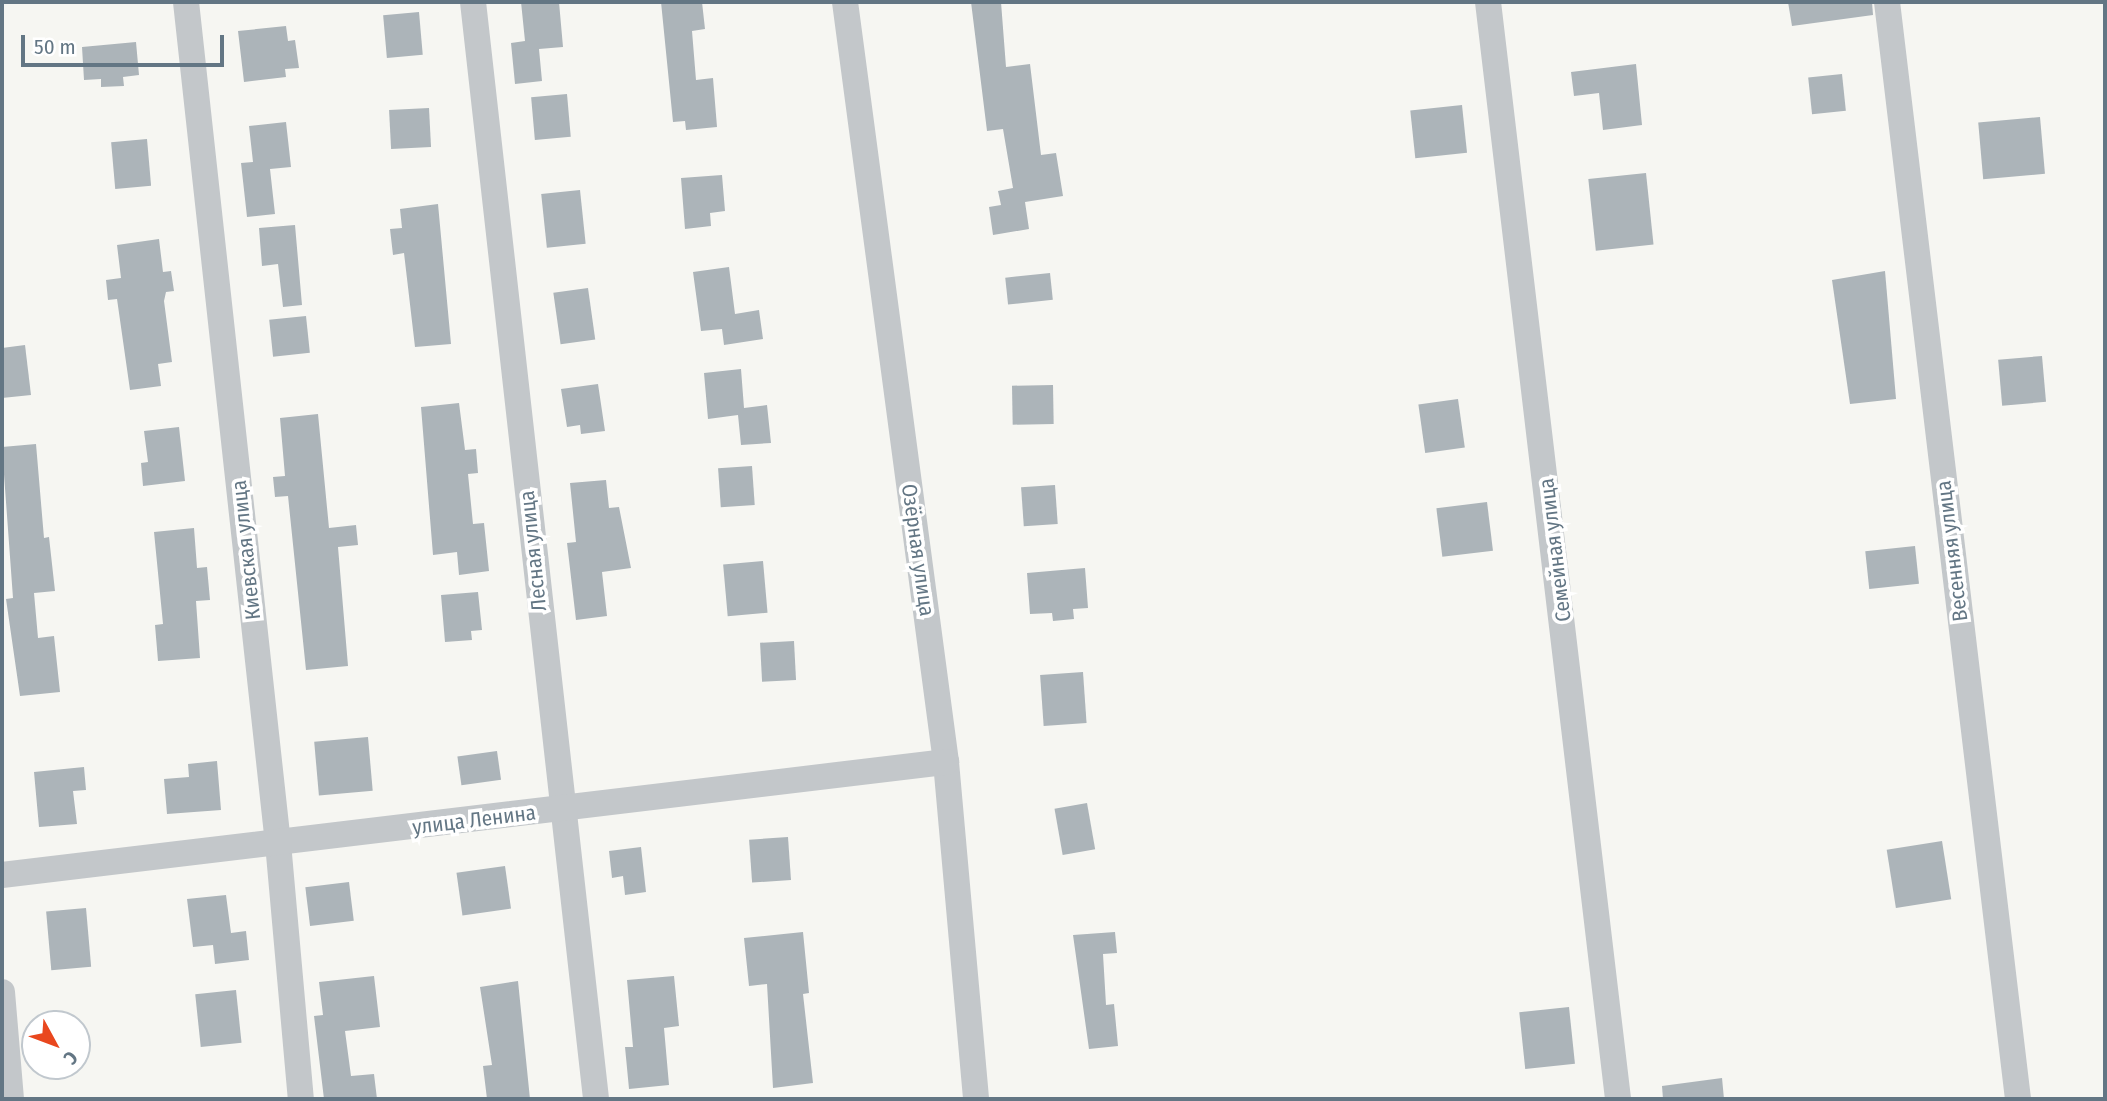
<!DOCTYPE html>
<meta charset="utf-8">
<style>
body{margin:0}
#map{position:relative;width:2107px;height:1101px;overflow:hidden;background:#f6f6f2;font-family:"Fira Sans Condensed",sans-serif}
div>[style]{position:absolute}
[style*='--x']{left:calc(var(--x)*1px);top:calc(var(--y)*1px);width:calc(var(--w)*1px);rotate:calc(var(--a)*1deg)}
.building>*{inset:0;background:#acb4b9;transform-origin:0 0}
.minor>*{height:26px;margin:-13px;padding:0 13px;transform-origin:13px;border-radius:13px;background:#c3c7ca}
span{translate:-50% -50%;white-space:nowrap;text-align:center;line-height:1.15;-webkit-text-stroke:7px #fff;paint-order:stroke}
.street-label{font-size:21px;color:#637684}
.frame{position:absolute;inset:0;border:4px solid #637684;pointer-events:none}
.north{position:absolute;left:21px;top:1010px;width:70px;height:70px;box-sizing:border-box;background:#fff;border:2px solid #c1c8ce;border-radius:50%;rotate:131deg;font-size:19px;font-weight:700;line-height:28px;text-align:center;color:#637684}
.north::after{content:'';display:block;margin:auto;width:24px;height:32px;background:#e9471e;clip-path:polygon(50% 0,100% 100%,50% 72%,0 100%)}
.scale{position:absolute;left:21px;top:35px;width:203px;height:32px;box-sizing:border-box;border:4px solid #637684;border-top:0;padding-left:9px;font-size:21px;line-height:24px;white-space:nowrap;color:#637684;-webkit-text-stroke:5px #fff;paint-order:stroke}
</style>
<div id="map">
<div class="building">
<i style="clip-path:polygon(521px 2px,559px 2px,563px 47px,539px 49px,542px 81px,515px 84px,511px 43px,525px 41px)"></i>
<i style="clip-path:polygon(661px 2px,702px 2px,705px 29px,692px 31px,696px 80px,713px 78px,717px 127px,686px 130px,685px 121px,673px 122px)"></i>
<i style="clip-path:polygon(971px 2px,1001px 2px,1006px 67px,1030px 64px,1041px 155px,1056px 153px,1063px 196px,1025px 202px,1029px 229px,993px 235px,989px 207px,1001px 205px,998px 191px,1013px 188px,1003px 129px,987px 131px)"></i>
<i style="clip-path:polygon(1788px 2px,1872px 2px,1873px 15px,1792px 26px)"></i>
<i style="left:419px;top:12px;width:43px;height:36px;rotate:85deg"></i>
<i style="clip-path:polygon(286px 26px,288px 41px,295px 40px,299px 68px,285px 69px,286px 77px,244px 82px,238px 31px)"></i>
<i style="clip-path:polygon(136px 42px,139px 75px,123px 77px,124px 86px,101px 87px,101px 79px,84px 80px,82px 47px)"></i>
<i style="clip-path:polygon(1636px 64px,1642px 125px,1603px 130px,1599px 93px,1574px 96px,1571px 72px)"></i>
<i style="left:1842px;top:74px;width:37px;height:34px;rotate:84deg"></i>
<i style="left:567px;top:94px;width:43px;height:36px;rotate:85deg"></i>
<i style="left:1462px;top:105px;width:48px;height:52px;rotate:84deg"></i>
<i style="left:429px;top:108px;width:39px;height:40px;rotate:87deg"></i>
<i style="left:2040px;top:117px;width:57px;height:62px;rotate:85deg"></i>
<i style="clip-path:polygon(286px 122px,291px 167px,270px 169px,275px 214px,247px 217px,241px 163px,253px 162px,249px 126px)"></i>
<i style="left:147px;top:139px;width:47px;height:36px;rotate:85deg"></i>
<i style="left:1646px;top:173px;width:72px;height:58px;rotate:84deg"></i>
<i style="clip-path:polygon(722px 175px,725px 211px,710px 213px,711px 226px,685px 229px,681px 178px)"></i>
<i style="left:580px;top:190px;width:54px;height:39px;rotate:84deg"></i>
<i style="clip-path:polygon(438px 204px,451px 344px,415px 347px,404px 253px,393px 255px,390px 229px,402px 228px,400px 209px)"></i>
<i style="clip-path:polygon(295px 225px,302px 305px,283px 307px,278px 264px,262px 266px,259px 228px)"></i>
<i style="clip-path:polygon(159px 239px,163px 272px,171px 271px,174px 291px,166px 292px,164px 301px,172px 362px,158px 364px,161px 386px,130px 390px,117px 299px,108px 300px,106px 280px,121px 278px,117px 245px)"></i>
<i style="clip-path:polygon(729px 267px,735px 314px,759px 310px,763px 339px,724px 345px,722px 329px,701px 331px,693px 272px)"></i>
<i style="clip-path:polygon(1885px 271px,1896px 399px,1850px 404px,1832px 280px)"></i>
<i style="left:1050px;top:273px;width:27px;height:45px;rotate:84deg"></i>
<i style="left:588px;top:288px;width:52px;height:35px;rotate:82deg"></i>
<i style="left:306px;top:316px;width:37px;height:37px;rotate:84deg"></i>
<i style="clip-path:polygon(25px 345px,31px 395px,2px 398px,2px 348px)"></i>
<i style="left:2042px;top:356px;width:46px;height:44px;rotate:85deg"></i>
<i style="clip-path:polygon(741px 369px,744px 408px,767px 405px,771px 443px,741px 445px,738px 415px,708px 419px,704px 373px)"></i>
<i style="clip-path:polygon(598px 384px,605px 431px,581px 434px,580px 425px,567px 427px,561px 389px)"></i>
<i style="left:1053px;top:385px;width:39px;height:41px;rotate:89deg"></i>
<i style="left:1458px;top:399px;width:49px;height:40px;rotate:82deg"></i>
<i style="clip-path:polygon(459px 403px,465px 450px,476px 449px,478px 473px,468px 474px,473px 524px,484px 523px,489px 571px,459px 575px,457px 552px,433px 555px,421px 407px)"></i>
<i style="clip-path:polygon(318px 414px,329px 528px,356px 525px,358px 545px,338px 547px,348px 666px,306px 670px,288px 496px,275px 497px,273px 477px,285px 476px,280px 418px)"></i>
<i style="clip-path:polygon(179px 427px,185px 481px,143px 486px,141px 463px,148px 462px,144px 431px)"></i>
<i style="clip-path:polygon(36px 444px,44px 538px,49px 537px,55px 591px,34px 593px,38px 638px,54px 636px,60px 692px,20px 696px,6px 599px,13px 598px,2px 447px)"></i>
<i style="left:752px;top:466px;width:39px;height:34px;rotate:86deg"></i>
<i style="clip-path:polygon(606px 480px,609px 508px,619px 507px,631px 568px,602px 572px,607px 616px,576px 620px,567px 543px,576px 542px,570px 483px)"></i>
<i style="left:1055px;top:485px;width:39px;height:34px;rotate:86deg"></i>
<i style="left:1487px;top:502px;width:49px;height:51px;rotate:83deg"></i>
<i style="clip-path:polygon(194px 528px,197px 568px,207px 567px,210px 600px,196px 601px,200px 658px,158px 661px,155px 625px,163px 624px,154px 532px)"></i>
<i style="left:1915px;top:546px;width:38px;height:50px;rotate:84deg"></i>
<i style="left:763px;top:561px;width:52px;height:40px;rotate:85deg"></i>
<i style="clip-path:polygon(1085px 568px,1088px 608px,1073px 609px,1074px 619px,1053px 621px,1052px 613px,1030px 614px,1027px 573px)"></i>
<i style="clip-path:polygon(478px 592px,482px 630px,471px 631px,472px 640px,445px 642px,441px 595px)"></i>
<i style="left:794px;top:641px;width:39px;height:34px;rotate:87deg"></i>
<i style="left:1083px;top:672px;width:51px;height:43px;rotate:86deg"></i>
<i style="left:368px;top:737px;width:54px;height:54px;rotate:85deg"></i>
<i style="left:497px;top:751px;width:29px;height:40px;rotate:82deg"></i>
<i style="clip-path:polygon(217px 761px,221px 810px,167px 814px,164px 779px,189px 777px,188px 764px)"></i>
<i style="clip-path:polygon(84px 767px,86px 790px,73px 791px,77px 824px,39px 827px,34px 772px)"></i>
<i style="left:1087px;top:803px;width:47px;height:33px;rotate:80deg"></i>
<i style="left:788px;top:837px;width:43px;height:39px;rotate:86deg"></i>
<i style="left:1942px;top:841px;width:59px;height:56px;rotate:81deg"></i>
<i style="clip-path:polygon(641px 847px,646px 892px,625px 895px,623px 876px,612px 878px,609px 851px)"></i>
<i style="left:505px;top:866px;width:43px;height:49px;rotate:82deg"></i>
<i style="left:349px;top:882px;width:39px;height:44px;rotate:83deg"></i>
<i style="clip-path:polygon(226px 895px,231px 933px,246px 931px,249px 960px,215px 964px,213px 945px,193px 947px,187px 899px)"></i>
<i style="left:86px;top:908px;width:59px;height:40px;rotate:85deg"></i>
<i style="clip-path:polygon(803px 932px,809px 993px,803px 994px,813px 1083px,773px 1088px,767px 984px,749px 986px,744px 938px)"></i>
<i style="clip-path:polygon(1115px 932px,1117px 953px,1103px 954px,1106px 1005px,1114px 1004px,1118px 1046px,1089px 1049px,1073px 935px)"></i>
<i style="clip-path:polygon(374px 976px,380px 1027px,345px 1031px,351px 1076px,374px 1074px,377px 1099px,324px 1099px,314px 1016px,323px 1015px,319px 982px)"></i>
<i style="clip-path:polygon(674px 976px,679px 1026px,664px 1028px,669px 1085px,629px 1089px,625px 1047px,633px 1047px,627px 980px)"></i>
<i style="clip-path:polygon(518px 981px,530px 1099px,487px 1099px,483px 1066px,492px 1065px,480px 987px)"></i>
<i style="left:236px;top:990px;width:53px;height:41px;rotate:84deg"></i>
<i style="left:1569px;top:1007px;width:57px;height:50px;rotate:84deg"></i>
<i style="clip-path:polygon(1722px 1078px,1724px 1099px,1663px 1099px,1662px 1086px)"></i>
</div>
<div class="minor">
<i style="--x:186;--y:2;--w:846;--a:83.76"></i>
<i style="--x:278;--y:843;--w:257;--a:84.9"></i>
<i style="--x:473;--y:2;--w:1104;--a:83.6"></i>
<i style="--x:845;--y:2;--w:767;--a:82.43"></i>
<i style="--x:946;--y:762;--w:338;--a:84.9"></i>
<i style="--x:1488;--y:2;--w:1105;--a:83.24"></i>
<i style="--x:1887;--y:2;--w:1105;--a:83.19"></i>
<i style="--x:2;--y:875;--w:951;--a:-6.83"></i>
<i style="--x:2;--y:992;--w:107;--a:85.2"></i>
</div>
<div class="street-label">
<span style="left:246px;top:550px;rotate:-96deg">Киевская улица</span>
<span style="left:918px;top:550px;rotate:82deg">Озёрная улица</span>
<span style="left:1555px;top:550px;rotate:-97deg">Семейная улица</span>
<span style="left:533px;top:551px;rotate:-96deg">Лесная улица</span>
<span style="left:1952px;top:551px;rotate:-97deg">Весенняя улица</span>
<span style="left:474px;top:820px;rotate:-7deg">улица Ленина</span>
</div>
<div class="frame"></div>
<div class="north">С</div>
<div class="scale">50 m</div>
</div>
